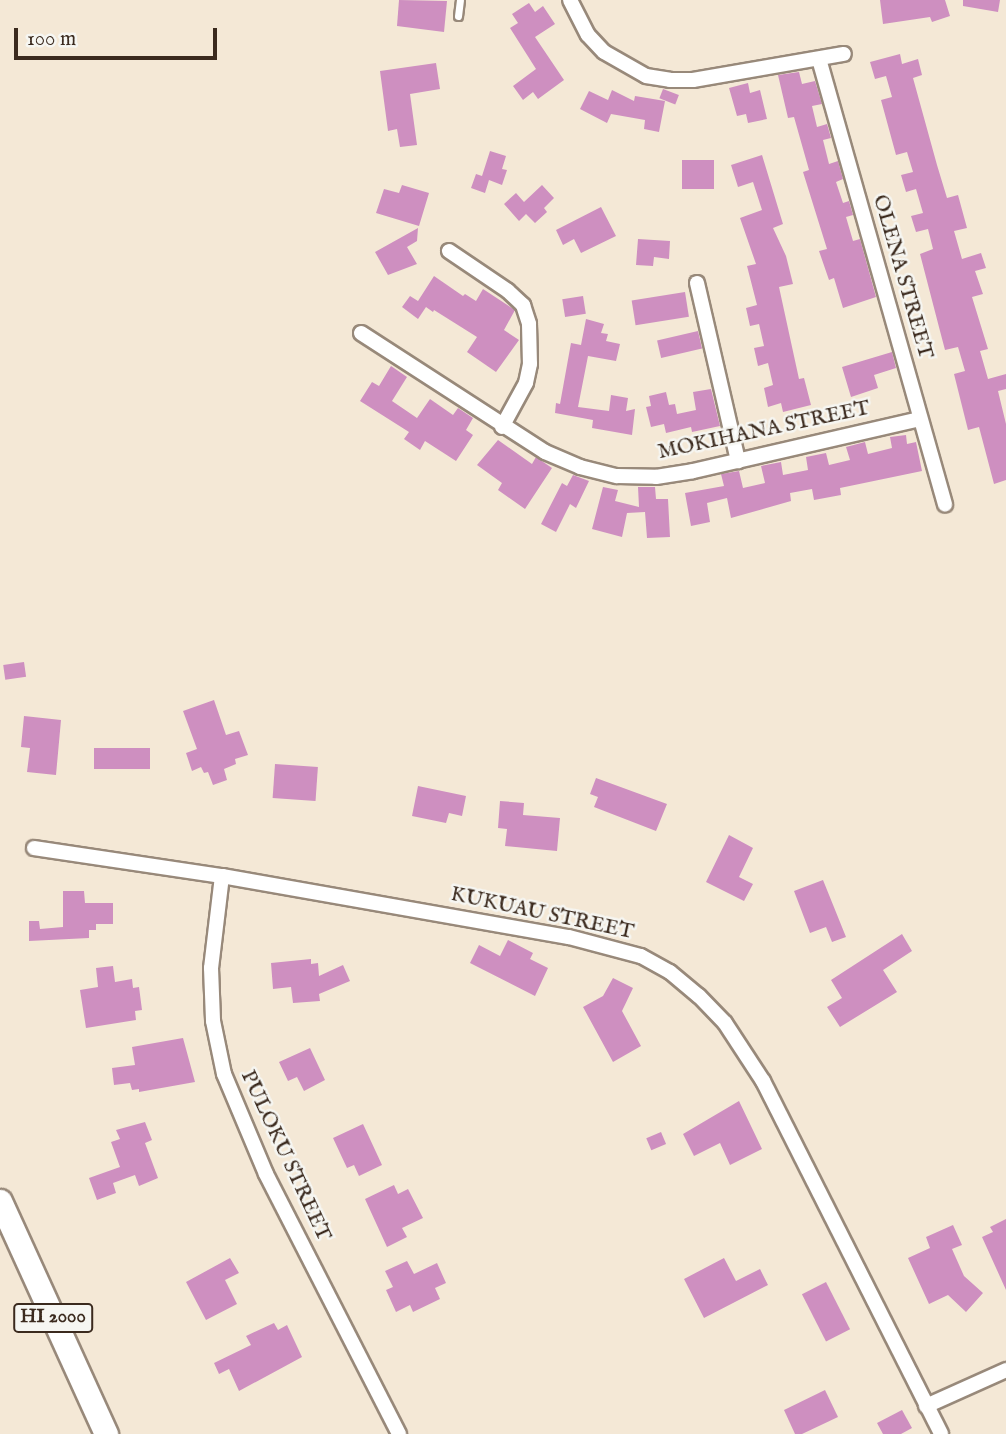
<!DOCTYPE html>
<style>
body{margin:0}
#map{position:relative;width:1006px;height:1434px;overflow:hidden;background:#f4e8d6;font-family:"IM FELL English",serif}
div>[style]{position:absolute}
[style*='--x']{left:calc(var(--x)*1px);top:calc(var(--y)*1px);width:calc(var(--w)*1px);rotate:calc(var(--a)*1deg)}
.building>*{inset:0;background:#ce8fc0;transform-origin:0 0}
.roads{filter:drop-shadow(2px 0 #98897a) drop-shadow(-2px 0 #98897a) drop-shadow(0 2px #98897a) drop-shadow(0 -2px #98897a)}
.service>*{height:7px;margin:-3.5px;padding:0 3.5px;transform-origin:3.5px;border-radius:3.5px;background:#fff}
.minor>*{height:14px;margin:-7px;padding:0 7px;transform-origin:7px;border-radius:7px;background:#fff}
.trunk>*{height:23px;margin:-11.5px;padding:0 11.5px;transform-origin:11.5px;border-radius:11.5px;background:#fff}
span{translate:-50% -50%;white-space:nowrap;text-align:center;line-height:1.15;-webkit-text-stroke:5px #f6f6f2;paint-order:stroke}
.shield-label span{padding:2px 5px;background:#f6f6f2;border:2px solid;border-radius:5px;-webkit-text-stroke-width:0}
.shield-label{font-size:19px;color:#3b2a1e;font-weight:700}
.street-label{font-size:21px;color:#3b2a1e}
.scale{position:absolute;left:14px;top:28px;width:203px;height:32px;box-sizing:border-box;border:4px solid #3b2a1e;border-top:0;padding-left:9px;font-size:21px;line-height:24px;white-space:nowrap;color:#3b2a1e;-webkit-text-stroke:5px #f6f6f2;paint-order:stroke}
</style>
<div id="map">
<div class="building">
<i style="clip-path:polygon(399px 0,447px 1px,444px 32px,397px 26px)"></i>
<i style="clip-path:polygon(880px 0,945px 0,950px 16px,932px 22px,930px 17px,883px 24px)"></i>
<i style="clip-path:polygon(963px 0,1000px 0,998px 12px,963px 6px)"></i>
<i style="clip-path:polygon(529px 3px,535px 12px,543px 6px,555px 24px,535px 37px,564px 80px,538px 99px,533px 92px,523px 100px,513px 86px,536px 69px,510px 28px,518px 23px,512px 14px)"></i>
<i style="clip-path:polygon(900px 54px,902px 64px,918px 59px,922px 75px,913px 78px,937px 165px,947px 198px,958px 195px,967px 228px,954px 231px,962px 259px,981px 253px,986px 268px,975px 271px,983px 294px,972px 297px,988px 349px,980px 351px,988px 379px,1006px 374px,1006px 389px,998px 391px,1006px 424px,1006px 480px,994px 484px,979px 427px,968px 430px,954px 374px,965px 371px,958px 347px,945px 350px,940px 331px,920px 254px,933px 249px,928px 229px,916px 232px,911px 216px,923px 213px,916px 189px,906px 192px,901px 175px,913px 172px,907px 152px,896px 155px,881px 100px,892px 97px,886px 76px,875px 79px,870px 62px)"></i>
<i style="clip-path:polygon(436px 63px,440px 89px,410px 94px,417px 145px,400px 147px,397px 129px,388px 131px,380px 71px)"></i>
<i style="clip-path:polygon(799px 72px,802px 84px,815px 81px,822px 104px,812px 106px,817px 127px,827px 124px,831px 138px,823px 140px,829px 164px,838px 161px,843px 179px,836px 182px,843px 203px,849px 201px,853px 215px,846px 217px,853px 241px,860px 239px,876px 297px,843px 308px,834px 278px,829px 280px,819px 251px,827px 249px,803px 172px,809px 170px,794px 117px,788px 118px,778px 75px)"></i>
<i style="clip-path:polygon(748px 83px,750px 93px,760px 90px,767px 119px,748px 123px,746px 114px,737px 116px,729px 88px)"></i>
<i style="left:663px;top:89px;width:17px;height:10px;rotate:21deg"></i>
<i style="clip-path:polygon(612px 90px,634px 101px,635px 96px,665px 101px,659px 132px,644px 129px,645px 120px,611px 114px,607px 123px,580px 109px,589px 91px,608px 100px)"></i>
<i style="clip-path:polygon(490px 151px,506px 156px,502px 169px,507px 170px,502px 185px,489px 180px,485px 193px,471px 188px,476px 174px,482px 176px)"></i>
<i style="clip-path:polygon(762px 155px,783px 224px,773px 228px,786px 256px,793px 284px,779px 287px,799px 379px,804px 378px,811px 405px,783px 412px,781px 403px,768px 407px,764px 388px,773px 385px,768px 363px,758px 366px,754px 348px,764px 346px,759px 324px,750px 326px,746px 308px,757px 305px,747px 266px,756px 264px,740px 218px,762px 210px,753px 182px,738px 187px,731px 165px)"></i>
<i style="left:682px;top:160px;width:32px;height:29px"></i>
<i style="clip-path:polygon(402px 185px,429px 193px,419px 226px,376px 213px,384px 189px,399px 193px)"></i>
<i style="clip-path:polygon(542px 185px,554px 198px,544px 208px,547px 212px,535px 223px,526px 214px,519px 221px,504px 204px,516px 193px,524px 202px)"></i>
<i style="clip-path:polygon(601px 207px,616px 236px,581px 253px,574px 239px,563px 245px,556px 230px)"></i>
<i style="clip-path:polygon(418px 228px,417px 241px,407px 247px,417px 264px,388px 275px,375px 252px)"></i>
<i style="clip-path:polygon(638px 239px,670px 241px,669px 259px,654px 257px,653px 266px,636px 265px)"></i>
<i style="clip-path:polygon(434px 276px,463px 296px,465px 294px,476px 301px,483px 289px,515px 310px,504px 330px,519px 340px,496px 372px,467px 352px,477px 337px,434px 310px,433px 312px,426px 307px,418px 319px,402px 307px,410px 296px,418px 301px)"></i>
<i style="left:685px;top:292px;width:25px;height:54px;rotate:81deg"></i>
<i style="left:583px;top:296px;width:18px;height:21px;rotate:81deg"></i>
<i style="clip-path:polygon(586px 319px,604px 324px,601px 333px,608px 334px,606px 341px,620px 344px,616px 361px,588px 356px,578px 407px,609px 411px,611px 395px,628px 398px,626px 411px,635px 409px,632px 435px,592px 428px,593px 420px,555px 413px,556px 403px,560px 404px,571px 343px,581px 345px)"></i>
<i style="left:698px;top:331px;width:18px;height:42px;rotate:77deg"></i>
<i style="clip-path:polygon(892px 352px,896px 368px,874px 375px,878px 388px,851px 397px,842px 367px)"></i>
<i style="clip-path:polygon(391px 366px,407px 377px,392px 401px,417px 418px,430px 399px,453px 415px,458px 408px,473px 418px,466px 430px,473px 435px,456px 461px,425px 441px,420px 450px,404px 439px,409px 432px,360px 401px,372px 382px,379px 386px)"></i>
<i style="clip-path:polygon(711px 389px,720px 426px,692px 432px,691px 427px,666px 433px,664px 424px,651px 427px,646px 407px,651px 406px,649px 396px,666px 392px,669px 405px,675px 404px,677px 414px,696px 410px,693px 392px)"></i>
<i style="clip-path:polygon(906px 435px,907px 444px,916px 442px,922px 471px,840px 488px,841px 495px,814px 500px,812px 489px,790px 493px,791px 501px,731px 518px,727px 498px,707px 503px,710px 522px,691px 526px,685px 493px,724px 486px,721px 474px,739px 471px,743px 488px,765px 483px,761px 466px,781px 462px,783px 475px,808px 470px,806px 457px,826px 453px,829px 465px,850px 460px,846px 447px,865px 442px,868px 454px,892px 448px,890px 437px)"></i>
<i style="clip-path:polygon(498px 440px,532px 464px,536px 457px,552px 468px,525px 509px,498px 490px,502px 483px,477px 465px)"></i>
<i style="clip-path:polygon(573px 475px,589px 481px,576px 508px,570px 504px,556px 532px,541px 524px,562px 483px,567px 486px)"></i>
<i style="clip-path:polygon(603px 487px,618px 490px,615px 501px,639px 507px,638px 487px,655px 487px,656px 499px,668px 499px,670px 537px,647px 538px,645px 512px,627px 513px,622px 537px,592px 529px)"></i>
<i style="left:24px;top:662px;width:15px;height:21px;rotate:82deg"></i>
<i style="clip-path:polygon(214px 700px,226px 735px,239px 731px,248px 755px,235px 759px,236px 764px,224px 769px,227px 780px,213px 785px,208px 772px,204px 773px,201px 767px,192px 771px,186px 753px,197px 749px,183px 711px)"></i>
<i style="clip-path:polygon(24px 716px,61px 720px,56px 775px,27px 772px,30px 748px,21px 747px)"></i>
<i style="left:150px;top:748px;width:21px;height:56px;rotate:90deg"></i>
<i style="left:275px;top:764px;width:43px;height:34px;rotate:4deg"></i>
<i style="clip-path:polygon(596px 778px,667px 804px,656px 831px,594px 807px,598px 797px,590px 794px)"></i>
<i style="clip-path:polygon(418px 786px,466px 796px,462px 816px,449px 813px,446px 823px,412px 816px)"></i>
<i style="clip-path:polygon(500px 801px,524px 803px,523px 815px,560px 818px,557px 851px,505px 846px,507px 829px,498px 828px)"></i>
<i style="clip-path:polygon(729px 835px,753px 848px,739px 877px,753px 884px,744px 901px,706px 882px)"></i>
<i style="clip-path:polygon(823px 880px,846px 937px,832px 942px,826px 927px,810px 933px,794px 891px)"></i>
<i style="clip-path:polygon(63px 891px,84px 891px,85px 903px,113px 903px,113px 924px,96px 924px,96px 930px,89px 930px,89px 938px,29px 941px,29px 921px,39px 921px,40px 929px,63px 927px)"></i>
<i style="clip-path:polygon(902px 934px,912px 951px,883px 970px,897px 992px,840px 1027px,827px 1007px,842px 998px,831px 980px)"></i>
<i style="clip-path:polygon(508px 940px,533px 953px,530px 959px,548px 968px,535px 996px,470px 963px,479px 945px,500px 956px)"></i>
<i style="clip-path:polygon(311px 959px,311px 964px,318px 963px,319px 976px,343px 965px,350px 981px,319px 994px,320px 1001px,293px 1003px,291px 987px,273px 989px,271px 963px)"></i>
<i style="clip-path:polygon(113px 966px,115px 982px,132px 979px,133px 988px,139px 987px,142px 1010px,135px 1011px,136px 1020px,86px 1028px,80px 990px,98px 987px,96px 968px)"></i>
<i style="clip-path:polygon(613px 978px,633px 988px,622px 1011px,641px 1046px,613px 1062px,583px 1007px,603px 996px)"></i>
<i style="clip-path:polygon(183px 1038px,195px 1082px,139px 1092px,139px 1089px,132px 1090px,130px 1083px,114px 1085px,112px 1068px,135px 1065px,132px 1047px)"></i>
<i style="clip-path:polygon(310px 1048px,325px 1080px,304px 1091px,297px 1077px,288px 1081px,279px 1062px)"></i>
<i style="clip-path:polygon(739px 1101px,762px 1149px,730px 1165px,720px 1143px,694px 1156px,683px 1134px)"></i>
<i style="clip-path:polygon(145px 1122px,152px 1140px,145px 1143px,158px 1178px,139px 1186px,135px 1175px,113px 1183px,116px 1193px,97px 1200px,89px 1178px,120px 1167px,111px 1142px,120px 1139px,116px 1130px)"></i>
<i style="clip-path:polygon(363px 1124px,382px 1165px,359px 1176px,354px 1165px,347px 1168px,333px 1138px)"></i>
<i style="left:661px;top:1132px;width:13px;height:16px;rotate:67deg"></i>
<i style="clip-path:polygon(394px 1185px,398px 1194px,408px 1189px,423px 1218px,402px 1228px,407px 1237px,387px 1247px,365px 1199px)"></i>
<i style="clip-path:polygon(1006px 1219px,1006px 1290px,982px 1237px,993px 1232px,990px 1227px)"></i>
<i style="clip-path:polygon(953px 1225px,962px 1245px,952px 1249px,964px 1276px,983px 1293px,966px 1312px,948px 1295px,929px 1304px,908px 1258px,930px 1248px,926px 1237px)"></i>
<i style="clip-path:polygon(230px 1258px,239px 1273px,225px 1280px,237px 1304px,206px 1320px,186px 1282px)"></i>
<i style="clip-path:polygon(724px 1258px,736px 1281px,760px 1269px,768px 1285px,704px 1318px,684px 1279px)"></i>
<i style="clip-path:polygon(407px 1261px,414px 1274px,437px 1263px,446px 1283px,435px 1288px,440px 1299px,413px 1312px,410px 1305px,396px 1312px,386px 1290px,393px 1287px,385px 1271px)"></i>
<i style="left:826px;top:1282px;width:53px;height:27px;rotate:63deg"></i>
<i style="clip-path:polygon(274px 1323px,278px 1330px,287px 1325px,302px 1357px,239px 1391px,229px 1369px,219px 1374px,214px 1363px,251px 1345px,246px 1336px)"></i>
<i style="clip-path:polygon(825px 1390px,838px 1417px,802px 1434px,795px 1434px,784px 1410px)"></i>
<i style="clip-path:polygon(902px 1410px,912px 1428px,901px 1434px,883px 1434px,877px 1423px)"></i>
</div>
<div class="roads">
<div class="service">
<i style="--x:458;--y:16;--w:16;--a:-83"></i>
</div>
<div class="minor">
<i style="--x:570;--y:0;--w:39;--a:63"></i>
<i style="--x:588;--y:35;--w:23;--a:47"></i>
<i style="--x:604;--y:52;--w:48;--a:29.7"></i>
<i style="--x:646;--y:76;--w:24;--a:9"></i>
<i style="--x:670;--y:80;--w:23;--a:0"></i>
<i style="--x:693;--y:80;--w:153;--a:-9.8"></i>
<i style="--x:819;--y:59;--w:463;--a:74.2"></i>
<i style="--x:449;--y:251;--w:71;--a:34.1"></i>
<i style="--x:508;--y:291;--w:21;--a:43"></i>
<i style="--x:523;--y:305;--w:20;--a:72"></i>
<i style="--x:529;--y:324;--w:40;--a:88.6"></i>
<i style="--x:530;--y:364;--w:19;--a:102"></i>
<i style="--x:526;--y:383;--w:50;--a:118.6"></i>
<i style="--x:697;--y:283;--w:183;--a:77"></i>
<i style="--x:361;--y:333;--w:219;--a:32.9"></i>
<i style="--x:545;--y:452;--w:38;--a:23"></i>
<i style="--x:580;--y:467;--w:38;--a:14"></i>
<i style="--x:617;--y:476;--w:39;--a:1"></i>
<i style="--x:656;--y:477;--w:37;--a:-9"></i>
<i style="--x:693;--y:471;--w:233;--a:-12.9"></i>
<i style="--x:34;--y:848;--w:190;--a:8.5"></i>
<i style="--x:222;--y:876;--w:352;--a:10"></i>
<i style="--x:569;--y:937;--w:74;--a:14.8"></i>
<i style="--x:641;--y:956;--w:33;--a:29"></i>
<i style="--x:670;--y:972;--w:38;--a:40"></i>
<i style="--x:699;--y:996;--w:37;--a:46"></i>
<i style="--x:725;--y:1023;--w:69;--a:56.8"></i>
<i style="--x:763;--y:1081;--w:395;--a:63.2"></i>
<i style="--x:222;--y:876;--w:93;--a:96.8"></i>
<i style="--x:211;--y:968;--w:53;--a:87.8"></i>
<i style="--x:213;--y:1021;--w:54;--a:78.3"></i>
<i style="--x:224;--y:1074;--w:108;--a:67.2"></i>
<i style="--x:266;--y:1174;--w:292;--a:62.9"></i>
<i style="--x:926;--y:1406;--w:88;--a:-24.2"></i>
</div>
<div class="trunk">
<i style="--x:0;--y:1201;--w:256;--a:65.5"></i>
</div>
</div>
<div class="shield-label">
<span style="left:53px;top:1318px">HI 2000</span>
</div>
<div class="street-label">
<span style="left:902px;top:277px;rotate:74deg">OLENA STREET</span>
<span style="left:764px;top:431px;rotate:-12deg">MOKIHANA STREET</span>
<span style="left:542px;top:914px;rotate:12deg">KUKUAU STREET</span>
<span style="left:285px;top:1156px;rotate:65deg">PULOKU STREET</span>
</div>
<div class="scale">100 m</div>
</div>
